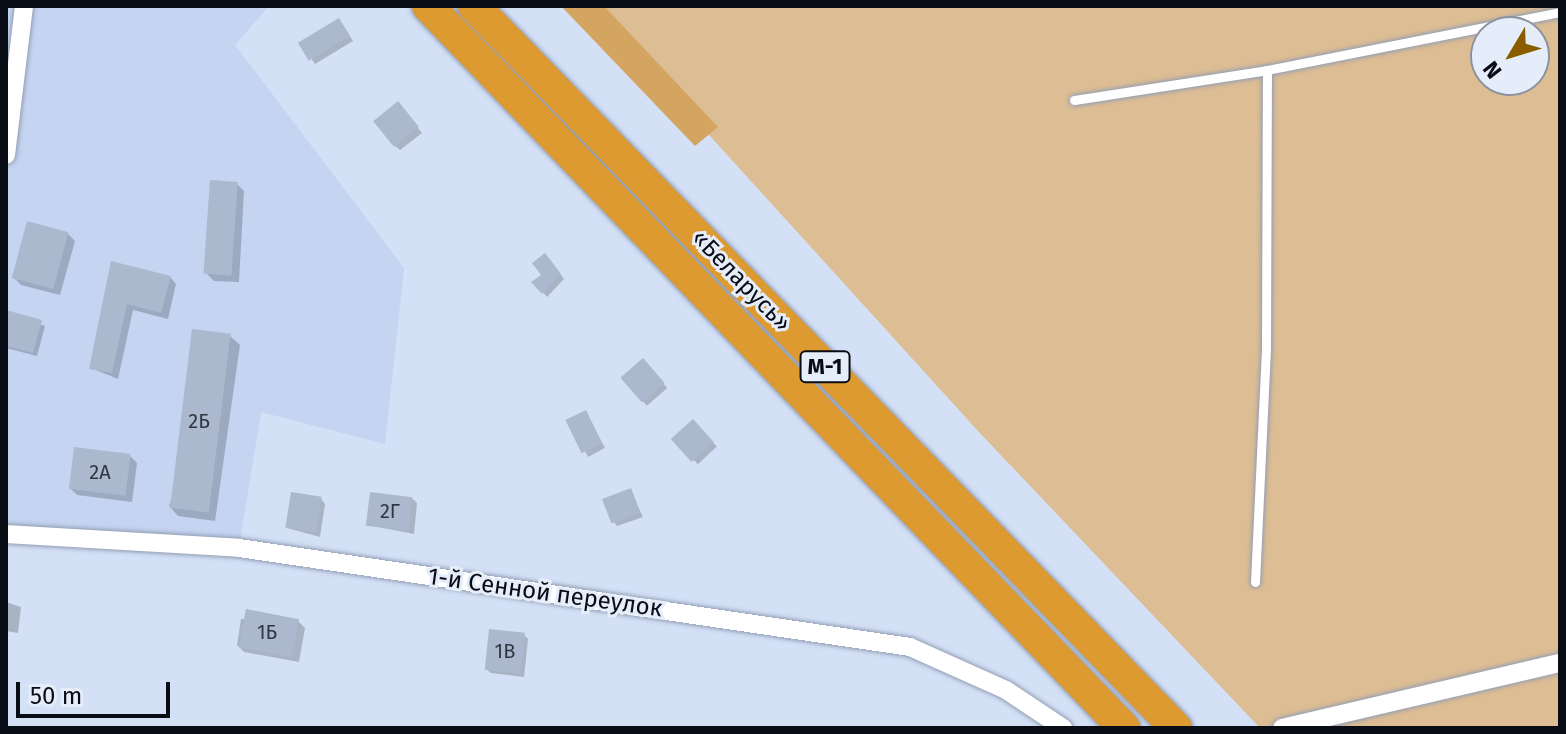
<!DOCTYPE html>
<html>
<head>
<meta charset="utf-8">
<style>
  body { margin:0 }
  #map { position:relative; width:1566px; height:734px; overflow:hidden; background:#d3e0f6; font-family:"Fira Sans",sans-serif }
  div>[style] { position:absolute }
  .built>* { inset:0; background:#c4d4f1 }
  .green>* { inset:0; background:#ddbd93 }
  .forest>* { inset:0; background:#d4a461 }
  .shadow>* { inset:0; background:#0003; transform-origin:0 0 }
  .building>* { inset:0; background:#acb8ce; transform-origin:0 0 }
  .roads { filter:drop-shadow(0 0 2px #939eb4) drop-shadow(0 0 2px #939eb4) }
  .lane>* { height:9px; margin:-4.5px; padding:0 4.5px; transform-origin:4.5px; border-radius:4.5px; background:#fff }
  .street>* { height:18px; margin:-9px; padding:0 9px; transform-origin:9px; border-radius:9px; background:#fff }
  .highway>* { height:32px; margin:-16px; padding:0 16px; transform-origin:16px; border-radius:16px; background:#dc9a30 }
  span { translate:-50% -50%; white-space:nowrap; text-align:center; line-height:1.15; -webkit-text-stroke:6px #e5edfa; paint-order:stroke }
  .number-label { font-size:20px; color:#313742 }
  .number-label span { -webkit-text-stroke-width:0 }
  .shield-label span { padding:2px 6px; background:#e5edfa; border:2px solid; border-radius:6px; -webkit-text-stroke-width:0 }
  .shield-label { font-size:22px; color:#080c14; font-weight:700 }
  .street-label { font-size:24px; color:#080c14 }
  .frame { position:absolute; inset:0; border:8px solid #080c14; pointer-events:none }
  .north { position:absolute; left:1470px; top:16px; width:80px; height:80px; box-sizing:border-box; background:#e5edfa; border:2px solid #8d939e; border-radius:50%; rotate:232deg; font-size:22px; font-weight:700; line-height:32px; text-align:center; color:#080c14 }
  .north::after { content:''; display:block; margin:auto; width:28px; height:36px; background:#8a5c00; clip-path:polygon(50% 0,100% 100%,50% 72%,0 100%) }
  .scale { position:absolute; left:16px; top:682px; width:154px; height:36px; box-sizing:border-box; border:4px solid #080c14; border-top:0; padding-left:10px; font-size:24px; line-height:28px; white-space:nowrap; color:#080c14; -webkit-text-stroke:6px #e5edfa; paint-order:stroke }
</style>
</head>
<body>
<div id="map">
  <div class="built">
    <i style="clip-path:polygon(6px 6px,269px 6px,235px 45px,404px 268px,385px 444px,261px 412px,239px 548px,6px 534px)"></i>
  </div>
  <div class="green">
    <i style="clip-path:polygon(evenodd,592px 6px,1560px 6px,1560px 728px,1260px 728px,978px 431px,592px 6px,1486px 32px,1534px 32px,1534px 80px,1486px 80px,1486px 32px)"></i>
  </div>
  <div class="forest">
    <i style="clip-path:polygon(561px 6px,604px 6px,718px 127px,695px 146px)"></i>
  </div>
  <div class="shadow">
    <i style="clip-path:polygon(343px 25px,353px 41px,315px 64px,301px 44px)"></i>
    <i style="clip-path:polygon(402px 108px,422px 133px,400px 150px,395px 146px)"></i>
    <i style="clip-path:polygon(237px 184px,244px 191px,239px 282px,214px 281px,207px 274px)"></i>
    <i style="clip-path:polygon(68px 234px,75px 241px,60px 295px,21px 285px,14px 278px)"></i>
    <i style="clip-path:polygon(549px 259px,564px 279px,547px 297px,534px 282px,544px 275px)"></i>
    <i style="clip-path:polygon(113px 263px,170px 277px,176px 284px,168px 319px,133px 310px,118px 379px,91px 368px)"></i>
    <i style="clip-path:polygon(6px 312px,45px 326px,37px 356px,6px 348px)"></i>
    <i style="clip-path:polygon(230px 336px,240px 345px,215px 521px,178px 516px,169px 506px)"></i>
    <i style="left:643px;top:360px;width:37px;height:27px;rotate:49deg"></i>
    <i style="left:585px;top:412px;width:41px;height:19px;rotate:61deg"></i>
    <i style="left:693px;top:421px;width:35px;height:26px;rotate:47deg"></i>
    <i style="clip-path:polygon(130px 456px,137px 463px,132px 502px,77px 495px,70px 488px)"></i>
    <i style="clip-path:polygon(630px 490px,643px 517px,617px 526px,613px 521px)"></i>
    <i style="clip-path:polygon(321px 499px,325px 504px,320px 537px,287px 528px)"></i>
    <i style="clip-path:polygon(413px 499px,417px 503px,414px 534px,368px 525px)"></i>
    <i style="clip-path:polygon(6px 602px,21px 607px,18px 633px,6px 631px)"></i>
    <i style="clip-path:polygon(241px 619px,298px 621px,305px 628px,299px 662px,244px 652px,237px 645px)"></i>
    <i style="clip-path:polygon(524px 635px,528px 639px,524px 677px,491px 673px,486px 669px)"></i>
  </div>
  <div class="building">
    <i style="left:339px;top:18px;width:21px;height:48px;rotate:59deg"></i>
    <i style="left:398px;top:101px;width:33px;height:32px;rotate:51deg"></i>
    <i style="left:210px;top:180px;width:28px;height:94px;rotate:4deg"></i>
    <i style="left:27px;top:221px;width:43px;height:59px;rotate:15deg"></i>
    <i style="clip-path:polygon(545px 253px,561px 274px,542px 294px,531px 282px,541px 275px,532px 263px)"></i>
    <i style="clip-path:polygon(111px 261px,171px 276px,161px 313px,127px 304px,112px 373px,89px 369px)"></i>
    <i style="clip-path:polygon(6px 310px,42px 320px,33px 353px,6px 346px)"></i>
    <i style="left:192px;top:329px;width:39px;height:180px;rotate:7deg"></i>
    <i style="left:643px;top:358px;width:33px;height:30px;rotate:49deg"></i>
    <i style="left:586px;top:410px;width:37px;height:23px;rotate:64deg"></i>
    <i style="left:693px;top:419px;width:31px;height:30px;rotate:48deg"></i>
    <i style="left:74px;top:447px;width:57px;height:42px;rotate:7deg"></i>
    <i style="left:631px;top:488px;width:26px;height:31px;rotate:69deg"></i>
    <i style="left:291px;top:492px;width:31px;height:36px;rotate:9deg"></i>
    <i style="left:370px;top:492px;width:43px;height:34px;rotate:7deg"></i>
    <i style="left:246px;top:609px;width:54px;height:39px;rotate:11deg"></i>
    <i style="left:489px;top:629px;width:36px;height:41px;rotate:6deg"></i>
  </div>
  <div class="roads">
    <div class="lane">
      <i style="left:1074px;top:100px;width:195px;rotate:-8.8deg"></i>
      <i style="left:1267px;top:70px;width:299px;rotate:-11.2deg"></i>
      <i style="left:1255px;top:582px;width:236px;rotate:-87.3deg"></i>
      <i style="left:1266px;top:346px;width:276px;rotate:-89.8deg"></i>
    </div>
    <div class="street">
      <i style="left:6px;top:155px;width:150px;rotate:-83.1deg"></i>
      <i style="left:6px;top:534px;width:233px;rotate:3.4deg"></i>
      <i style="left:239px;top:548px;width:678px;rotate:8.39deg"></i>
      <i style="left:910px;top:647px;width:105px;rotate:24.1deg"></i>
      <i style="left:1006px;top:690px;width:69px;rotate:33.7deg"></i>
      <i style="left:1282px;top:728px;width:285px;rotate:-13.2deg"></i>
    </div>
    <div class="highway">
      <i style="left:428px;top:6px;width:1003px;rotate:46.05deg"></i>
      <i style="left:474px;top:6px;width:1007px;rotate:45.8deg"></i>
    </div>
  </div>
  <div class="number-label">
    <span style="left:199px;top:421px">2Б</span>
    <span style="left:100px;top:472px">2А</span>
    <span style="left:390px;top:511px">2Г</span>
    <span style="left:267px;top:632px">1Б</span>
    <span style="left:505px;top:651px">1В</span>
  </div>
  <div class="shield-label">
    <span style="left:825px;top:367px">М-1</span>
  </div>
  <div class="street-label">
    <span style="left:741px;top:281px;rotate:46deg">«Беларусь»</span>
    <span style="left:545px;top:593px;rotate:8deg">1-й Сенной переулок</span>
  </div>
  <div class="frame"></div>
  <div class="north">N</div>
  <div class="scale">50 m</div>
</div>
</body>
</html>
